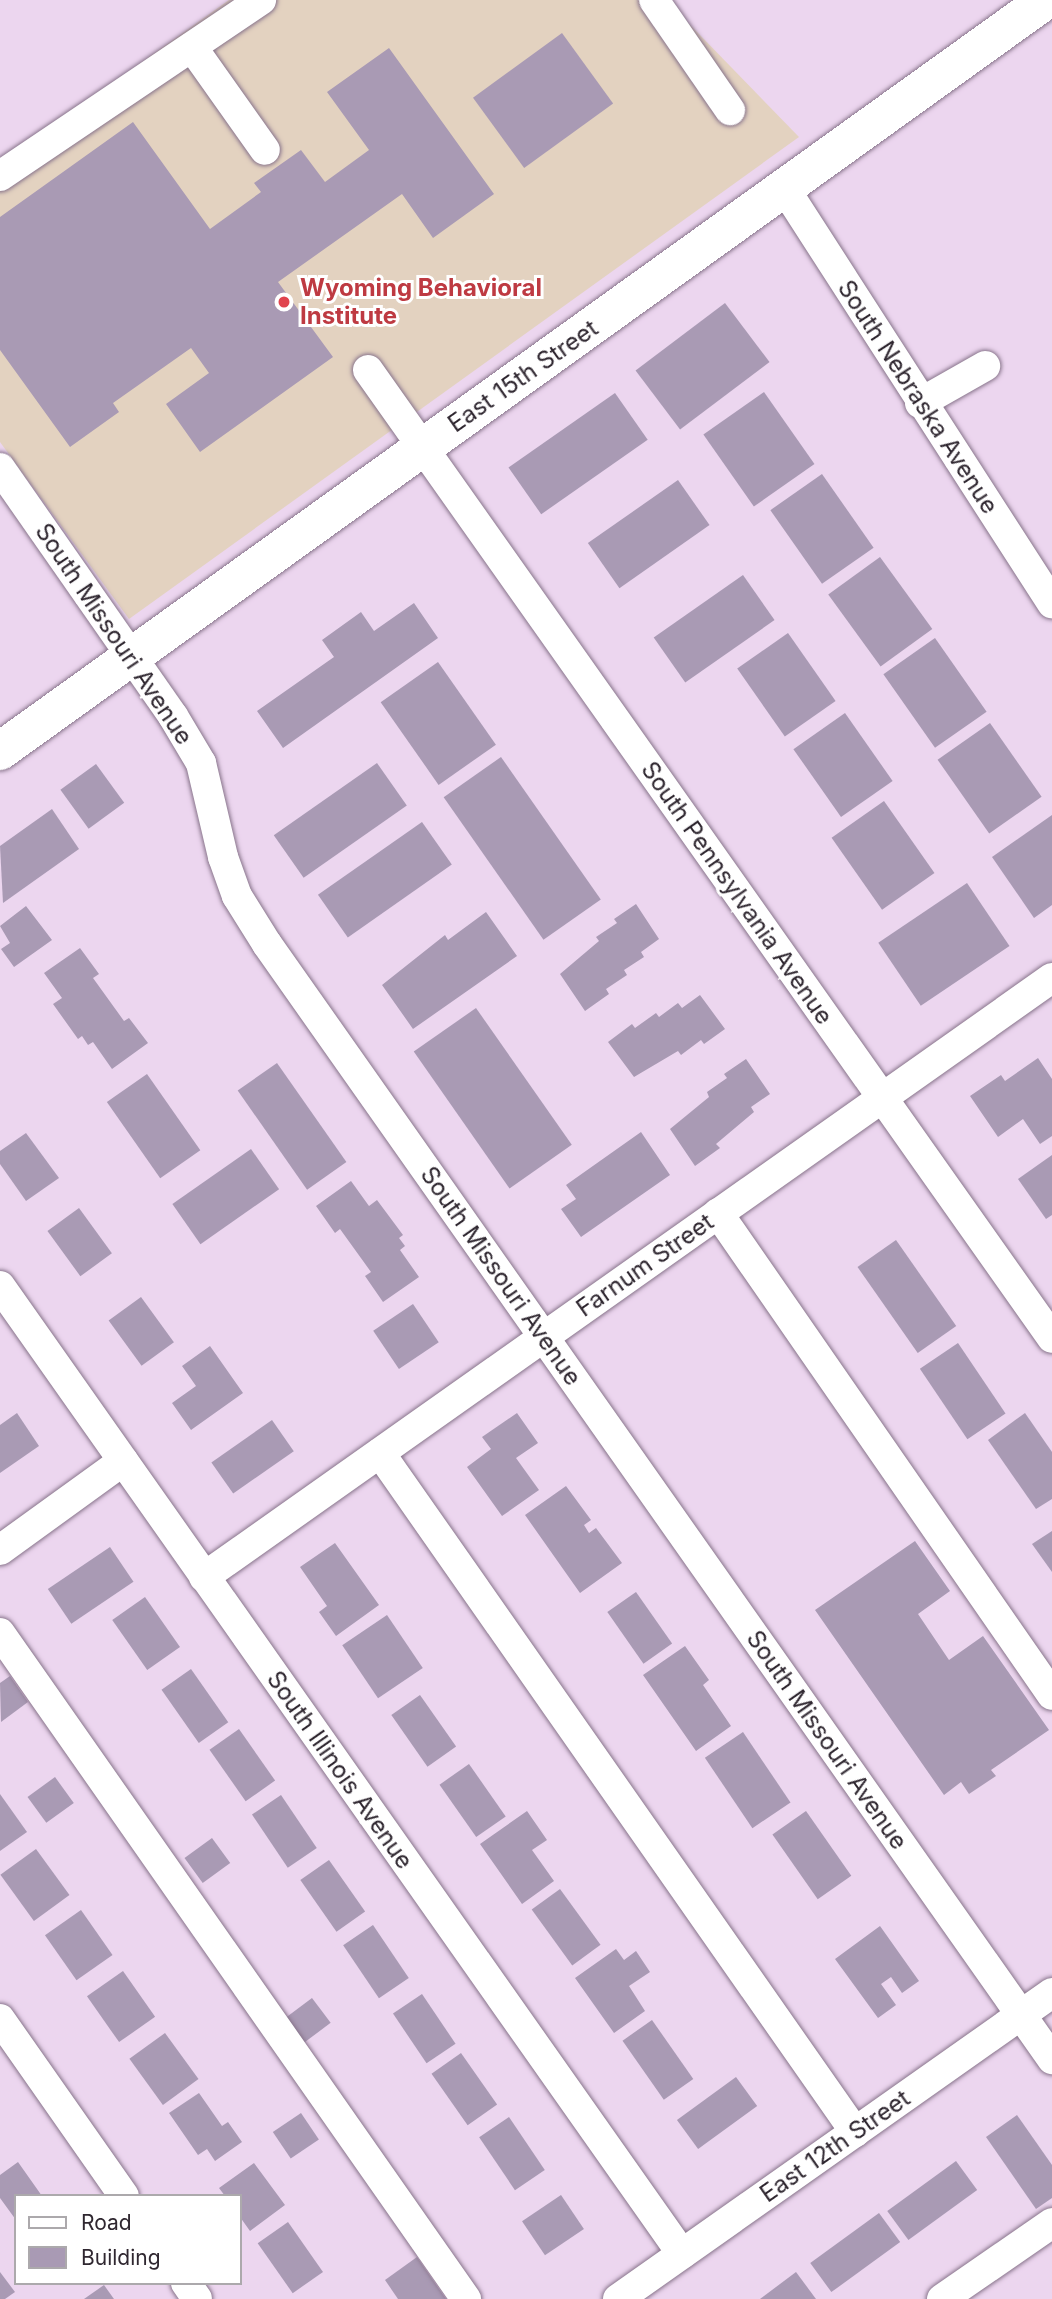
<!DOCTYPE html>
<html>
<head>
<meta charset="utf-8">
<style>
  body { margin:0 }
  #map { position:relative; width:1052px; height:2299px; overflow:hidden; background:#ecd6ef; font-family:Inter,sans-serif }
  div>[style] { position:absolute }
  .medical>* { inset:0; background:#e3d2c0 }
  .building>* { inset:0; background:#a99ab4; transform-origin:0 0 }
  .roads { filter:drop-shadow(0 0 2px #88748b) drop-shadow(0 0 2px #88748b) }
  .minor>* { height:30px; margin:-15px; padding:0 15px; transform-origin:15px; border-radius:15px; background:#fff }
  .major>* { height:38px; margin:-19px; padding:0 19px; transform-origin:19px; border-radius:19px; background:#fff }
  .dots>* { width:19px; height:19px; translate:-50% -50%; box-sizing:border-box; border:4px solid #fff; border-radius:50% }
  span { translate:-50% -50%; white-space:nowrap; text-align:center; line-height:1.15; -webkit-text-stroke:6px #fff; paint-order:stroke }
  .health-label { font-size:24px; color:#be3a42; font-weight:700 }
  .left { translate:0 -50%; text-align:left }
  .street-label { font-size:24px; color:#2f2730 }
  .legend { position:absolute; left:14px; top:2194px; width:228px; height:91px; box-sizing:border-box; background:#fff; border:2px solid #aca9ac; margin:0; padding:9px 12px; list-style:none; font-size:21px; color:#2f2730 }
  .legend li { display:flex; align-items:center; gap:14px; height:35px }
  .legend b { width:35px; border:2px solid #aca9ac }
</style>
</head>
<body>
<div id="map">
  <div class="medical">
    <i style="clip-path:polygon(229px 0,666px 0,799px 137px,129px 619px,0 442px,0 163px)"></i>
  </div>
  <div class="building">
    <i style="left:562px;top:33px;width:87px;height:110px;rotate:54deg"></i>
    <i style="clip-path:polygon(389px 48px,494px 194px,433px 238px,402px 194px,278px 282px,333px 357px,200px 452px,166px 404px,209px 373px,191px 348px,113px 403px,119px 412px,70px 447px,0 350px,0 217px,133px 122px,210px 229px,261px 192px,254px 183px,301px 150px,325px 182px,369px 150px,327px 92px)"></i>
    <i style="left:725px;top:303px;width:74px;height:112px;rotate:53deg"></i>
    <i style="left:764px;top:392px;width:88px;height:74px;rotate:55deg"></i>
    <i style="left:615px;top:393px;width:57px;height:130px;rotate:55deg"></i>
    <i style="left:822px;top:474px;width:90px;height:63px;rotate:55deg"></i>
    <i style="left:678px;top:480px;width:55px;height:110px;rotate:55deg"></i>
    <i style="left:880px;top:557px;width:89px;height:64px;rotate:54deg"></i>
    <i style="left:743px;top:575px;width:55px;height:109px;rotate:55deg"></i>
    <i style="clip-path:polygon(414px 603px,438px 638px,283px 748px,257px 711px,334px 657px,322px 640px,361px 612px,374px 631px)"></i>
    <i style="left:788px;top:633px;width:83px;height:62px;rotate:55deg"></i>
    <i style="left:935px;top:638px;width:90px;height:63px;rotate:55deg"></i>
    <i style="left:438px;top:662px;width:101px;height:70px;rotate:55deg"></i>
    <i style="left:845px;top:713px;width:83px;height:63px;rotate:55deg"></i>
    <i style="left:990px;top:723px;width:90px;height:64px;rotate:55deg"></i>
    <i style="left:501px;top:757px;width:174px;height:70px;rotate:55deg"></i>
    <i style="left:377px;top:763px;width:52px;height:126px;rotate:55deg"></i>
    <i style="left:96px;top:764px;width:48px;height:44px;rotate:54deg"></i>
    <i style="left:884px;top:801px;width:88px;height:64px;rotate:55deg"></i>
    <i style="clip-path:polygon(52px 809px,79px 849px,3px 903px,0 846px)"></i>
    <i style="clip-path:polygon(1052px 815px,1052px 905px,1034px 918px,992px 857px)"></i>
    <i style="left:422px;top:822px;width:52px;height:127px;rotate:55deg"></i>
    <i style="left:967px;top:883px;width:76px;height:107px;rotate:56deg"></i>
    <i style="clip-path:polygon(636px 904px,659px 939px,641px 952px,644px 957px,624px 970px,627px 975px,606px 989px,609px 994px,585px 1011px,560px 974px,599px 941px,596px 937px,617px 923px,614px 919px)"></i>
    <i style="clip-path:polygon(26px 906px,52px 940px,14px 967px,1px 949px,10px 943px,0 926px)"></i>
    <i style="clip-path:polygon(486px 912px,517px 956px,413px 1029px,382px 985px,445px 935px,448px 940px)"></i>
    <i style="clip-path:polygon(80px 948px,99px 974px,93px 978px,124px 1021px,129px 1018px,148px 1043px,112px 1069px,93px 1042px,88px 1045px,82px 1036px,78px 1039px,53px 1004px,62px 998px,44px 973px)"></i>
    <i style="clip-path:polygon(700px 995px,725px 1029px,704px 1044px,701px 1040px,681px 1055px,678px 1051px,634px 1077px,608px 1042px,632px 1024px,635px 1028px,656px 1013px,659px 1017px,678px 1003px,682px 1008px)"></i>
    <i style="left:476px;top:1008px;width:167px;height:76px;rotate:55deg"></i>
    <i style="clip-path:polygon(1038px 1058px,1052px 1079px,1052px 1136px,1040px 1144px,1023px 1119px,998px 1137px,970px 1096px,1001px 1075px,1005px 1081px)"></i>
    <i style="clip-path:polygon(746px 1059px,770px 1094px,751px 1107px,754px 1112px,716px 1144px,720px 1148px,695px 1166px,670px 1129px,709px 1097px,707px 1092px,727px 1078px,724px 1074px)"></i>
    <i style="left:277px;top:1063px;width:121px;height:48px;rotate:55deg"></i>
    <i style="left:147px;top:1074px;width:93px;height:49px;rotate:55deg"></i>
    <i style="clip-path:polygon(641px 1132px,670px 1175px,581px 1237px,561px 1209px,576px 1199px,566px 1185px)"></i>
    <i style="clip-path:polygon(26px 1133px,59px 1178px,26px 1201px,0 1164px,0 1151px)"></i>
    <i style="left:251px;top:1149px;width:49px;height:96px;rotate:55deg"></i>
    <i style="clip-path:polygon(1052px 1155px,1052px 1215px,1046px 1219px,1018px 1179px)"></i>
    <i style="clip-path:polygon(351px 1181px,369px 1206px,377px 1200px,403px 1235px,399px 1238px,405px 1246px,400px 1250px,419px 1277px,383px 1302px,365px 1276px,371px 1272px,340px 1229px,335px 1233px,316px 1206px)"></i>
    <i style="left:79px;top:1208px;width:56px;height:39px;rotate:54deg"></i>
    <i style="left:896px;top:1240px;width:105px;height:47px;rotate:55deg"></i>
    <i style="left:141px;top:1297px;width:56px;height:40px;rotate:54deg"></i>
    <i style="left:413px;top:1304px;width:46px;height:48px;rotate:56deg"></i>
    <i style="left:958px;top:1343px;width:85px;height:46px;rotate:56deg"></i>
    <i style="clip-path:polygon(210px 1346px,243px 1393px,191px 1430px,172px 1403px,196px 1386px,182px 1366px)"></i>
    <i style="clip-path:polygon(17px 1413px,39px 1446px,0 1473px,0 1425px)"></i>
    <i style="clip-path:polygon(517px 1413px,538px 1443px,516px 1458px,539px 1490px,502px 1516px,467px 1467px,491px 1449px,482px 1437px)"></i>
    <i style="clip-path:polygon(1025px 1413px,1052px 1452px,1052px 1499px,1036px 1509px,988px 1440px)"></i>
    <i style="left:272px;top:1420px;width:38px;height:74px;rotate:55deg"></i>
    <i style="clip-path:polygon(566px 1486px,591px 1520px,584px 1525px,589px 1533px,596px 1528px,622px 1563px,580px 1593px,525px 1515px)"></i>
    <i style="clip-path:polygon(1052px 1531px,1052px 1572px,1032px 1544px)"></i>
    <i style="clip-path:polygon(915px 1541px,950px 1591px,918px 1614px,949px 1660px,983px 1636px,1049px 1730px,991px 1770px,996px 1776px,969px 1794px,961px 1782px,944px 1795px,815px 1610px)"></i>
    <i style="clip-path:polygon(335px 1543px,379px 1605px,336px 1636px,319px 1612px,327px 1606px,300px 1567px)"></i>
    <i style="left:110px;top:1547px;width:42px;height:75px;rotate:56deg"></i>
    <i style="left:636px;top:1592px;width:63px;height:35px;rotate:55deg"></i>
    <i style="left:145px;top:1597px;width:61px;height:40px;rotate:55deg"></i>
    <i style="left:387px;top:1615px;width:64px;height:54px;rotate:56deg"></i>
    <i style="clip-path:polygon(685px 1646px,709px 1680px,703px 1685px,731px 1726px,696px 1751px,643px 1675px)"></i>
    <i style="left:191px;top:1669px;width:65px;height:36px;rotate:55deg"></i>
    <i style="clip-path:polygon(10px 1676px,28px 1702px,1px 1722px,0 1683px)"></i>
    <i style="left:420px;top:1695px;width:63px;height:35px;rotate:55deg"></i>
    <i style="left:239px;top:1729px;width:63px;height:36px;rotate:55deg"></i>
    <i style="left:743px;top:1732px;width:85px;height:46px;rotate:56deg"></i>
    <i style="left:469px;top:1764px;width:64px;height:36px;rotate:55deg"></i>
    <i style="left:55px;top:1777px;width:32px;height:34px;rotate:54deg"></i>
    <i style="clip-path:polygon(0 1794px,27px 1832px,0 1851px)"></i>
    <i style="left:281px;top:1795px;width:64px;height:35px;rotate:56deg"></i>
    <i style="clip-path:polygon(527px 1811px,547px 1840px,532px 1850px,554px 1881px,522px 1904px,480px 1844px)"></i>
    <i style="left:806px;top:1811px;width:79px;height:41px;rotate:55deg"></i>
    <i style="left:212px;top:1838px;width:31px;height:34px;rotate:54deg"></i>
    <i style="left:36px;top:1849px;width:57px;height:44px;rotate:54deg"></i>
    <i style="left:329px;top:1860px;width:63px;height:35px;rotate:55deg"></i>
    <i style="left:560px;top:1889px;width:69px;height:35px;rotate:54deg"></i>
    <i style="left:81px;top:1910px;width:55px;height:44px;rotate:55deg"></i>
    <i style="left:373px;top:1925px;width:64px;height:36px;rotate:56deg"></i>
    <i style="clip-path:polygon(880px 1926px,919px 1981px,902px 1993px,891px 1977px,881px 1984px,896px 2005px,878px 2018px,835px 1959px)"></i>
    <i style="clip-path:polygon(616px 1949px,624px 1960px,636px 1951px,650px 1972px,629px 1986px,645px 2011px,614px 2033px,575px 1978px)"></i>
    <i style="left:123px;top:1971px;width:56px;height:44px;rotate:55deg"></i>
    <i style="left:422px;top:1994px;width:60px;height:35px;rotate:56deg"></i>
    <i style="left:312px;top:1998px;width:31px;height:33px;rotate:53deg"></i>
    <i style="left:652px;top:2020px;width:72px;height:36px;rotate:55deg"></i>
    <i style="left:165px;top:2033px;width:57px;height:44px;rotate:54deg"></i>
    <i style="left:461px;top:2053px;width:63px;height:36px;rotate:55deg"></i>
    <i style="left:736px;top:2077px;width:36px;height:73px;rotate:54deg"></i>
    <i style="clip-path:polygon(199px 2093px,222px 2126px,228px 2122px,242px 2142px,215px 2161px,207px 2149px,198px 2155px,169px 2113px)"></i>
    <i style="left:301px;top:2113px;width:32px;height:34px;rotate:56deg"></i>
    <i style="clip-path:polygon(1017px 2115px,1052px 2165px,1052px 2198px,1036px 2209px,986px 2137px)"></i>
    <i style="left:509px;top:2117px;width:64px;height:36px;rotate:56deg"></i>
    <i style="left:956px;top:2161px;width:36px;height:85px;rotate:54deg"></i>
    <i style="clip-path:polygon(18px 2162px,42px 2196px,16px 2196px,16px 2220px,0 2198px,0 2175px)"></i>
    <i style="clip-path:polygon(254px 2163px,285px 2205px,250px 2231px,240px 2217px,240px 2196px,225px 2196px,219px 2188px)"></i>
    <i style="left:561px;top:2195px;width:41px;height:47px;rotate:56deg"></i>
    <i style="left:879px;top:2213px;width:36px;height:85px;rotate:54deg"></i>
    <i style="left:288px;top:2222px;width:61px;height:37px;rotate:55deg"></i>
    <i style="clip-path:polygon(417px 2257px,446px 2299px,398px 2299px,385px 2280px)"></i>
    <i style="clip-path:polygon(0 2272px,15px 2292px,5px 2299px,0 2299px)"></i>
    <i style="clip-path:polygon(796px 2272px,816px 2299px,760px 2299px)"></i>
    <i style="clip-path:polygon(104px 2285px,114px 2299px,84px 2299px)"></i>
  </div>
  <div class="roads">
    <div class="minor">
      <i style="left:654px;top:0;width:134px;rotate:55.4deg"></i>
      <i style="left:192px;top:47px;width:126px;rotate:54.7deg"></i>
      <i style="left:0;top:176px;width:315px;rotate:-34deg"></i>
      <i style="left:785px;top:189px;width:493px;rotate:57.2deg"></i>
      <i style="left:368px;top:370px;width:1185px;rotate:54.75deg"></i>
      <i style="left:920px;top:403px;width:75px;rotate:-29.6deg"></i>
      <i style="left:0;top:468px;width:302px;rotate:55.1deg"></i>
      <i style="left:173px;top:716px;width:55px;rotate:59.2deg"></i>
      <i style="left:201px;top:763px;width:97px;rotate:76.8deg"></i>
      <i style="left:223px;top:857px;width:41px;rotate:70.3deg"></i>
      <i style="left:237px;top:896px;width:57px;rotate:58deg"></i>
      <i style="left:267px;top:944px;width:1364px;rotate:54.85deg"></i>
      <i style="left:718px;top:1213px;width:586px;rotate:55.28deg"></i>
      <i style="left:0;top:1286px;width:1184px;rotate:54.83deg"></i>
      <i style="left:380px;top:1453px;width:829px;rotate:55.02deg"></i>
      <i style="left:0;top:1550px;width:152px;rotate:-35.9deg"></i>
      <i style="left:204px;top:1577px;width:1038px;rotate:-35.24deg"></i>
      <i style="left:0;top:1633px;width:813px;rotate:55.02deg"></i>
      <i style="left:0;top:2019px;width:216px;rotate:55deg"></i>
      <i style="left:186px;top:2283px;width:19px;rotate:55deg"></i>
      <i style="left:618px;top:2299px;width:531px;rotate:-35.19deg"></i>
      <i style="left:942px;top:2299px;width:134px;rotate:-34.6deg"></i>
    </div>
    <div class="major">
      <i style="left:0;top:751px;width:1288px;rotate:-35.68deg"></i>
    </div>
  </div>
  <div class="dots">
    <i style="left:284px;top:302px;background:#e0444e"></i>
  </div>
  <div class="health-label">
    <span class="left" style="left:300px;top:302px">Wyoming Behavioral<br>Institute</span>
  </div>
  <div class="street-label">
    <span style="left:523px;top:376px;rotate:-35deg">East 15th Street</span>
    <span style="left:918px;top:397px;rotate:57deg">South Nebraska Avenue</span>
    <span style="left:114px;top:634px;rotate:56deg">South Missouri Avenue</span>
    <span style="left:737px;top:893px;rotate:55deg">South Pennsylvania Avenue</span>
    <span style="left:645px;top:1265px;rotate:-35deg">Farnum Street</span>
    <span style="left:501px;top:1276px;rotate:55deg">South Missouri Avenue</span>
    <span style="left:827px;top:1740px;rotate:55deg">South Missouri Avenue</span>
    <span style="left:340px;top:1770px;rotate:55deg">South Illinois Avenue</span>
    <span style="left:835px;top:2146px;rotate:-35deg">East 12th Street</span>
  </div>
  <ul class="legend">
  <li><b style="height:9px;background:#fff"></b>Road</li>
  <li><b style="height:19px;background:#a99ab4"></b>Building</li>
  </ul>
</div>
</body>
</html>
